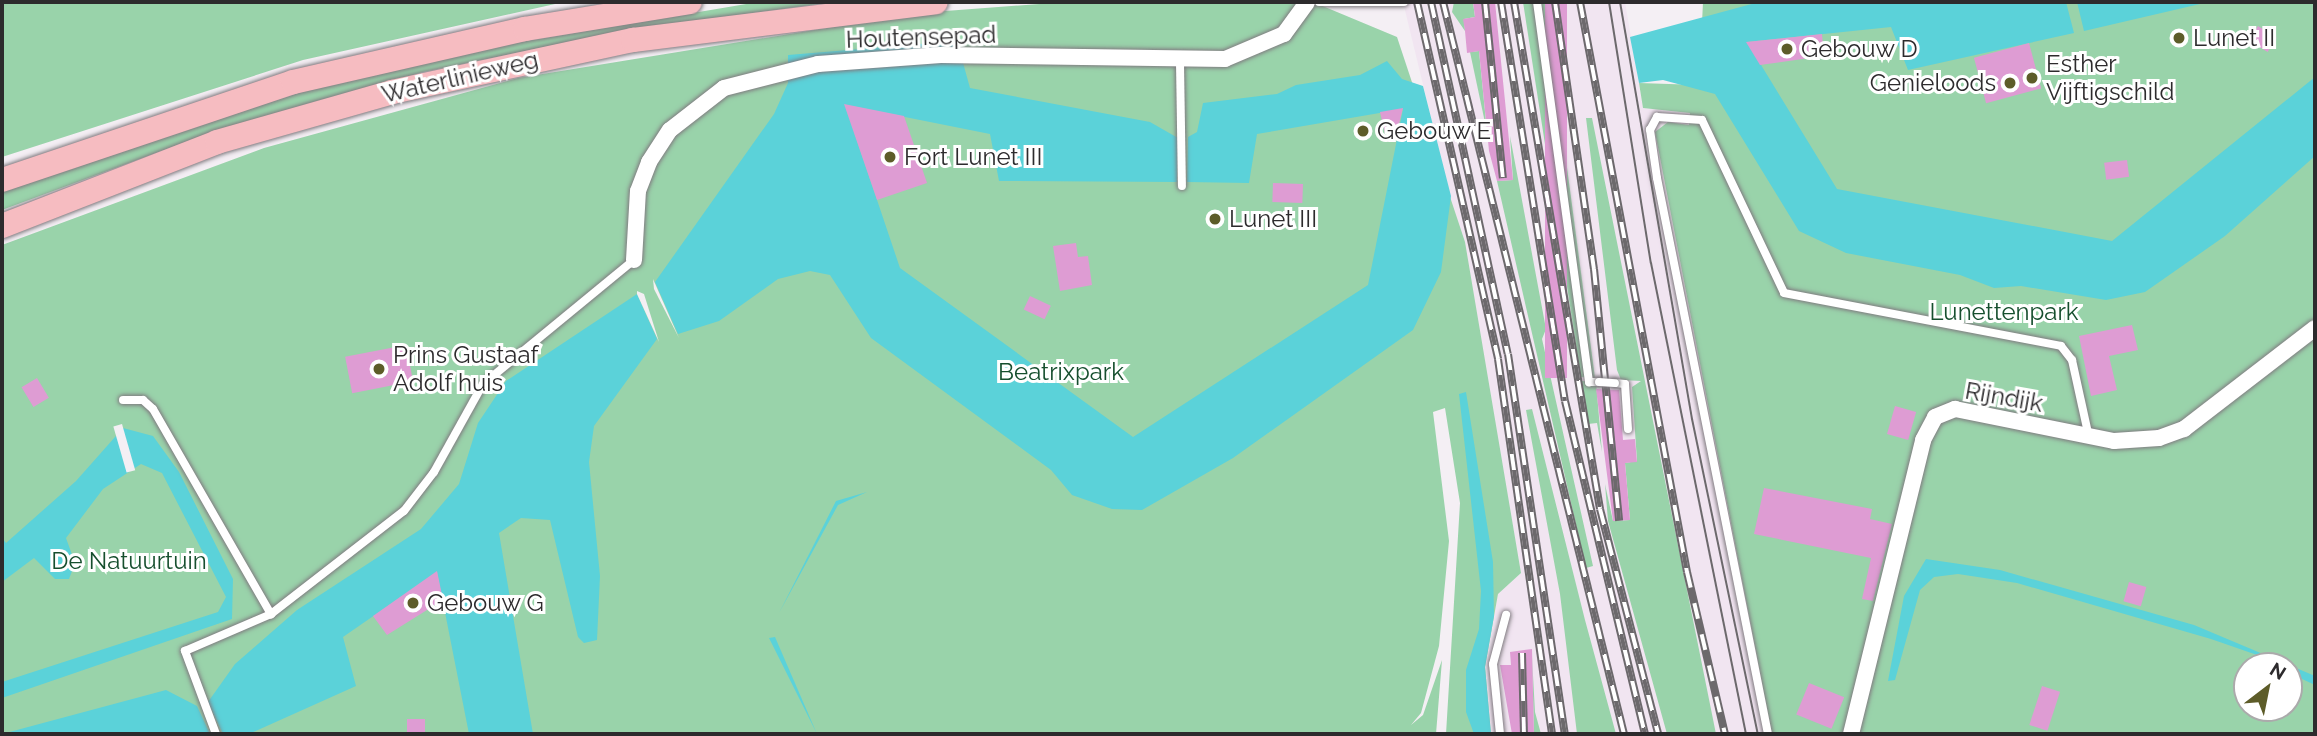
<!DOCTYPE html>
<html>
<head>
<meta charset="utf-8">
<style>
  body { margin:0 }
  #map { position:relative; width:2317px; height:736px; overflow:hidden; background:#f4eff4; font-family:Raleway,sans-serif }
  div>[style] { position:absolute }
  .built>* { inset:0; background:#f1e5f1 }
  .green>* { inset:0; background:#99d3aa }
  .water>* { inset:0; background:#5bd2d9 }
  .pier>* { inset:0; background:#f4eff4; transform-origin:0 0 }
  .building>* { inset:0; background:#de9cd3; transform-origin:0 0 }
  .roads { filter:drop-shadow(0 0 2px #807b80) drop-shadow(0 0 2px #807b80) }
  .service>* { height:8px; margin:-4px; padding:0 4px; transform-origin:4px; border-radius:4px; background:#fff }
  .minor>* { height:16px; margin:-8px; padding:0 8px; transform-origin:8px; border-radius:8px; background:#fff }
  .primary>* { height:24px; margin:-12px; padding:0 12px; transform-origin:12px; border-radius:12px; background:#f6bcc1 }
  .tram>* { height:2px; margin:-1px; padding:0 1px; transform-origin:1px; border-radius:1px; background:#6c696c }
  .rail>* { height:8px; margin-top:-4px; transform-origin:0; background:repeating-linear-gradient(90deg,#fff 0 16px,#6c696c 0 32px); box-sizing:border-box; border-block:2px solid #6c696c }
  .bridges { filter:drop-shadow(0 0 2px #807b80) drop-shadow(0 0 2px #807b80) }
  .service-bridge>* { height:8px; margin:-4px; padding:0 4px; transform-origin:4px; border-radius:4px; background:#fff }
  .dots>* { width:19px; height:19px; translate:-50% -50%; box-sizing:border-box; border:4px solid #fff; border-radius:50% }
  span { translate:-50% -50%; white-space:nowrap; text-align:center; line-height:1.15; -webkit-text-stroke:6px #fff; paint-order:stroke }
  .street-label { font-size:24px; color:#2d2b2d }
  .poi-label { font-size:24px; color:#2d2b2d }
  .left { translate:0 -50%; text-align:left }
  .right { translate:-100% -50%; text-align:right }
  .park-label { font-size:24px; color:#164f2e }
  .frame { position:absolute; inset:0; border:4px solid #2d2b2d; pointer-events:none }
  .north { position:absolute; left:2233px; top:652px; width:70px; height:70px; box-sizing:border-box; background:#fff; border:2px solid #abaaab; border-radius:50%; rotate:32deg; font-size:19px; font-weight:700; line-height:28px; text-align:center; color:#2d2b2d }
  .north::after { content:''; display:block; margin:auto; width:24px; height:32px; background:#5d5c29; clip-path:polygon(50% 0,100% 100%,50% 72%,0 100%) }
</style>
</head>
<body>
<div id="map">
  <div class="built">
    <i style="clip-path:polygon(1403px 2px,1625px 2px,1643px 108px,1690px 113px,1689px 125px,1660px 124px,1772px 734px,1491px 734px,1485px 667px,1498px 594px,1521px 573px,1464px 254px)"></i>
  </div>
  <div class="green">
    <i style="clip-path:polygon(2px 2px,564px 2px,303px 60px,2px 157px)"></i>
    <i style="clip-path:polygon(758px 2px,833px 2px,623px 31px,423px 72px,180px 144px,2px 210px,2px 188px,330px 83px,445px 55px)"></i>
    <i style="clip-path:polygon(1066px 2px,1313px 2px,1397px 37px,1465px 242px,1521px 573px,1498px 594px,1485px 667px,1491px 734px,1446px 734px,1460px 503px,1445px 408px,1433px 412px,1449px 541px,1439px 646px,1421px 713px,1411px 725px,1423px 715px,1442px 660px,1436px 734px,2px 734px,2px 245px,264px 148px,518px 78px,919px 13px)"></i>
    <i style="clip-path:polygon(1454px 2px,1473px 2px,1475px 17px,1464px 19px,1465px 31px,1452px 12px)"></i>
    <i style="clip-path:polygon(1523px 2px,1545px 2px,1595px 378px,1581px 377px)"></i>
    <i style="clip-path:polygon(evenodd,1703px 2px,2315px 2px,2315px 734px,1772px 734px,1655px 132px,1668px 122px,1689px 125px,1690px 113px,1643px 108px,1639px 83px,1699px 85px,1703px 2px,2247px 666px,2289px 666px,2289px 708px,2247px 708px,2247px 666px)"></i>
    <i style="clip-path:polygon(1479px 51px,1487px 132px,1470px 52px)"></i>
    <i style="clip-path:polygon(1586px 118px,1592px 118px,1716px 734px,1667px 734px,1608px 521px,1605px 484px,1613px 521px,1630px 520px,1625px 463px,1637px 461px,1632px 387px,1641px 381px,1621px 380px,1617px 370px)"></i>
    <i style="clip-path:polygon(1510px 136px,1546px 329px,1542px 339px,1593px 566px,1586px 568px,1497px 181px,1513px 180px)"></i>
    <i style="clip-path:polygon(1582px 381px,1596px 382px,1602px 452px,1597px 423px,1588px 424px)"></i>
    <i style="clip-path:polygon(1532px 409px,1585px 620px,1616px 734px,1577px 734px,1560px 594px,1526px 410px)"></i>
    <i style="clip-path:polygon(1532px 657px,1535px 712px,1541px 734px,1534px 734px)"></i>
  </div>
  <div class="water">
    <i style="clip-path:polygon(1759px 2px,2066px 2px,2074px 33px,1908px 70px,1891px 27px,1747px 42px,1837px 189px,2112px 241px,2315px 77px,2315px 156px,2225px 236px,2145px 292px,2106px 300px,2021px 286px,1994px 288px,1960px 275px,1846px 253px,1799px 231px,1715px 94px,1663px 80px,1639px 83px,1630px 37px)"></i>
    <i style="clip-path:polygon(2077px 2px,2200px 2px,2200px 4px,2084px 31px)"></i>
    <i style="clip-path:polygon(957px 41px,970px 88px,1150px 122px,1178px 138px,1177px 182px,999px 181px,990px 134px,845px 105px,900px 268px,1133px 437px,1368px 285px,1403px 109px,1257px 134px,1249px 183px,1187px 182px,1188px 137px,1197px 132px,1203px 103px,1277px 94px,1296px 85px,1360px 75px,1387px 61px,1402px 79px,1423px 86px,1451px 196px,1441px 272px,1413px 330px,1233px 458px,1142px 510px,1112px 509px,1072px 495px,1051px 470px,871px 338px,830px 275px,810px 271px,778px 279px,719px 321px,678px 334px,655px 282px,774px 114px,788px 83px,788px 55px)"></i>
    <i style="clip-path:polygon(637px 294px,657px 339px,594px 426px,589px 462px,600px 576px,597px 640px,584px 643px,578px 637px,550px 520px,521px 518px,499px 533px,533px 734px,469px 734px,437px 572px,343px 637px,356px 686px,249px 734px,223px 734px,208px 702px,235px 664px,297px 610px,421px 529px,459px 484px,478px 423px,506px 381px)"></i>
    <i style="clip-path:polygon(1466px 392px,1493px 562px,1494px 616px,1485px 667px,1491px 734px,1474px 734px,1466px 712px,1466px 670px,1479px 629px,1481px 591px,1459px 394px)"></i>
    <i style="clip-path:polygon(123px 428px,153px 436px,179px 472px,233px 579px,232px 619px,2px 698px,2px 682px,218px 612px,226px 597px,162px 473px,141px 464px,103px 489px,66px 538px,75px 563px,69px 579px,55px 579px,34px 558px,2px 582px,2px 538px,6px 543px,76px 481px)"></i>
    <i style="clip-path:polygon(867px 492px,838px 505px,779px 613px,836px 501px)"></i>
    <i style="clip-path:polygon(1926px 559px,2000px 570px,2194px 625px,2315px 676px,2315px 685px,2289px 673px,2289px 666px,2211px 639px,2017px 583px,1958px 574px,1934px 577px,1920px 590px,1895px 680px,1888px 681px,1904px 596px)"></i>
    <i style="clip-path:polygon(775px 637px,817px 734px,769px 638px)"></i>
    <i style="clip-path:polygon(166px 690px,197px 706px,210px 734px,2px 734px)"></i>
  </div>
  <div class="pier">
    <i style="clip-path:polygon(653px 279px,657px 288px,679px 338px,654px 289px)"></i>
    <i style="clip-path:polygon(637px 291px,644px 294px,659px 342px,637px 294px)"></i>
    <i style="left:122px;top:424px;width:48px;height:9px;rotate:74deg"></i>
  </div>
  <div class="building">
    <i style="clip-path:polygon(1473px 2px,1495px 2px,1513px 180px,1497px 181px,1489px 151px,1479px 51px,1467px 53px,1465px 31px,1463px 19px,1475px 17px)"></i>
    <i style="left:1545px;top:2px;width:22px;height:376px"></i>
    <i style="left:2258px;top:26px;width:22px;height:17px;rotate:32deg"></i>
    <i style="clip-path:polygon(1822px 34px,1824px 56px,1760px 65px,1746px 42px)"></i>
    <i style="left:2029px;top:43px;width:47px;height:57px;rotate:75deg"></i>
    <i style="clip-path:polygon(844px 104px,904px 116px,927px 183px,877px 200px)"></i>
    <i style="clip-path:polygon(1403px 108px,1397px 132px,1385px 134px,1380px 112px)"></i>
    <i style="left:2127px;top:160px;width:17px;height:23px;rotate:83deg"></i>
    <i style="left:1273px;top:183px;width:30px;height:19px;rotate:2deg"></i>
    <i style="clip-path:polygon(1076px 243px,1078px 257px,1088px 256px,1092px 285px,1060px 291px,1053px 246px)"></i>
    <i style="left:1030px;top:296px;width:23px;height:15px;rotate:25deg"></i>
    <i style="clip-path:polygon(2132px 325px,2138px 350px,2109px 356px,2117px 390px,2091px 396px,2079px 336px)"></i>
    <i style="left:406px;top:345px;width:37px;height:62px;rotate:79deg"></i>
    <i style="left:37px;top:378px;width:23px;height:18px;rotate:59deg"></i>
    <i style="clip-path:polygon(1596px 389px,1619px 390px,1623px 440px,1635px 439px,1637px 462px,1625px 463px,1630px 520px,1613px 521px)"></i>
    <i style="left:1895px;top:406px;width:22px;height:29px;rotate:16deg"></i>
    <i style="clip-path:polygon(1764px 488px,1872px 509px,1870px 519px,1892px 524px,1873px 601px,1862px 599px,1871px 558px,1754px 534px)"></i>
    <i style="clip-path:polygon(437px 571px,443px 600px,387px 635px,373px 616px)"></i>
    <i style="left:2129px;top:582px;width:18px;height:20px;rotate:16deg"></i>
    <i style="clip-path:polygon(1532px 649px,1534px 734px,1512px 734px,1500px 665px,1511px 665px,1510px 652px)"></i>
    <i style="left:1809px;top:683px;width:38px;height:34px;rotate:22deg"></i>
    <i style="left:2042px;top:686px;width:19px;height:41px;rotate:18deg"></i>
    <i style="left:425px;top:719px;width:15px;height:18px;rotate:90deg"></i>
  </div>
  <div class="roads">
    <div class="service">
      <i style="left:1319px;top:2px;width:85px"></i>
      <i style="left:1537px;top:2px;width:384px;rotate:82.2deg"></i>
      <i style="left:1589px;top:382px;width:10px"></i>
      <i style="left:1180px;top:63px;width:123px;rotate:89.1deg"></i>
      <i style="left:1615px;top:383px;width:10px;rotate:6deg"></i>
      <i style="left:1625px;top:384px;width:45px;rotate:86.2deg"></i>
      <i style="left:123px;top:400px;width:20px"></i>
      <i style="left:143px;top:400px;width:13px;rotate:42deg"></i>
      <i style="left:153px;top:409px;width:237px;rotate:60.1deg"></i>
      <i style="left:216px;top:734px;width:89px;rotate:-110.5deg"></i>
      <i style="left:185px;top:651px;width:94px;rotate:-23.3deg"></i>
      <i style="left:271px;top:614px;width:168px;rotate:-37.8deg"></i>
      <i style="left:404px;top:511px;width:49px;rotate:-52.4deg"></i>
      <i style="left:434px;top:472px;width:101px;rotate:-60.9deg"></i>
      <i style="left:483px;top:384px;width:195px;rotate:-39.4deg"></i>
      <i style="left:1500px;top:734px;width:70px;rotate:-95.7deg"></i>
      <i style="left:1493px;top:664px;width:51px;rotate:-75.1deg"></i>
      <i style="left:1768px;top:734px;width:567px;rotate:-101.29deg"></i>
      <i style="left:1657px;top:178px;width:49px;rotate:-98.3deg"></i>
      <i style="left:1650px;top:130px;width:15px;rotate:-62deg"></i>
      <i style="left:1657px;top:117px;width:45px;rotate:3.8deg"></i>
      <i style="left:1702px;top:120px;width:191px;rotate:64.6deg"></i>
      <i style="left:1784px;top:293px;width:282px;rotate:10.8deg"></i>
      <i style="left:2061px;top:346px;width:18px;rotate:52deg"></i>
      <i style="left:2072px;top:360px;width:79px;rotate:77.6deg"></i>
    </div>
    <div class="minor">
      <i style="left:634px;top:260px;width:69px;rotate:-86.7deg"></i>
      <i style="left:638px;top:191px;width:31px;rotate:-69deg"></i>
      <i style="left:649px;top:162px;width:38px;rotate:-57deg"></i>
      <i style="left:670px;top:130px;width:68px;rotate:-37.9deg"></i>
      <i style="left:724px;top:88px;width:97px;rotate:-14.3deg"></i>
      <i style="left:818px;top:64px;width:123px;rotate:-4.2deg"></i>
      <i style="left:941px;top:55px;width:284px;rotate:0.8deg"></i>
      <i style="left:1225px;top:59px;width:64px;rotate:-23deg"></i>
      <i style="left:1284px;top:34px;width:39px;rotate:-54deg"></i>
      <i style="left:1851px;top:734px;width:303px;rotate:-76.2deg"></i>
      <i style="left:1923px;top:440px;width:26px;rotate:-62deg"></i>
      <i style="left:1935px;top:417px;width:22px;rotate:-22deg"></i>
      <i style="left:1955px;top:409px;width:162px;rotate:11.4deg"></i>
      <i style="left:2114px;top:441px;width:45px;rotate:-3.8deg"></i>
      <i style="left:2159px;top:438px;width:27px;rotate:-20deg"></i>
      <i style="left:2184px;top:429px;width:165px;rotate:-37.6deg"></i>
    </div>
    <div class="primary">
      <i style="left:2px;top:180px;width:307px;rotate:-18.6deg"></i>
      <i style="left:293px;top:82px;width:238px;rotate:-12.9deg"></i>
      <i style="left:525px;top:29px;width:167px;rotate:-9.3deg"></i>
      <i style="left:2px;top:226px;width:231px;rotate:-21.3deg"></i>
      <i style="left:217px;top:142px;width:182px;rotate:-15.9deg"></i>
      <i style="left:392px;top:92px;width:247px;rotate:-12.2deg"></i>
      <i style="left:633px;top:40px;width:305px;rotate:-7.1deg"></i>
    </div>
  </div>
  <div class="tram">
    <i style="left:1609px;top:2px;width:264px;rotate:80.9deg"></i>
    <i style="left:1651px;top:263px;width:480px;rotate:78.6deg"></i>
    <i style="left:1620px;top:2px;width:423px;rotate:80.2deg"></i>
    <i style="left:1692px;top:419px;width:322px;rotate:78.2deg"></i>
  </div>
  <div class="rail">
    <i style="left:1417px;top:2px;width:366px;rotate:77.2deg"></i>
    <i style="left:1498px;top:359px;width:379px;rotate:81.8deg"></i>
    <i style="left:1431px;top:2px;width:360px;rotate:77.7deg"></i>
    <i style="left:1508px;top:354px;width:384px;rotate:81.5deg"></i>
    <i style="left:1443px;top:2px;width:754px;rotate:76.11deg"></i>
    <i style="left:1485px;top:2px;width:177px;rotate:84.2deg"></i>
    <i style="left:1501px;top:2px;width:404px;rotate:80.9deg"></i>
    <i style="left:1565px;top:401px;width:342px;rotate:76.5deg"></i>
    <i style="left:1514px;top:2px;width:514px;rotate:80.37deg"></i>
    <i style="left:1600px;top:509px;width:232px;rotate:75.5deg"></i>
    <i style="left:1555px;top:2px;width:270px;rotate:81.7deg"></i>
    <i style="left:1594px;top:269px;width:253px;rotate:84.3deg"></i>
    <i style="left:1580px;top:2px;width:580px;rotate:79.37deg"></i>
    <i style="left:1687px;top:572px;width:166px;rotate:76.8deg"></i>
    <i style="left:1522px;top:653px;width:81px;rotate:88.6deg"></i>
  </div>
  <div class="bridges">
    <div class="service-bridge">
      <i style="left:1599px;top:382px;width:16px;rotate:4deg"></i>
    </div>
  </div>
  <div class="dots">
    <i style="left:2179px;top:38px;background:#5d5c29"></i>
    <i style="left:1787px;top:49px;background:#5d5c29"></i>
    <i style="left:2032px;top:78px;background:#5d5c29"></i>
    <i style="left:2010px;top:83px;background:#5d5c29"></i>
    <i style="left:1363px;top:131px;background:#5d5c29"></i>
    <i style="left:890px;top:157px;background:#5d5c29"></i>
    <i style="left:1215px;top:219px;background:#5d5c29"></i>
    <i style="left:379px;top:369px;background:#5d5c29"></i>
    <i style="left:413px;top:603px;background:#5d5c29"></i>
  </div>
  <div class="street-label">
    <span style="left:921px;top:37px;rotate:-2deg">Houtensepad</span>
    <span style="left:460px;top:77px;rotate:-13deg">Waterlinieweg</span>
    <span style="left:2004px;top:397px;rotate:10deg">Rijndijk</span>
  </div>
  <div class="poi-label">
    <span class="left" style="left:2193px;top:38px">Lunet II</span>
    <span class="left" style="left:1801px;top:49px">Gebouw D</span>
    <span class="left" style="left:2046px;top:78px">Esther<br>Vijftigschild</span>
    <span class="right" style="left:1996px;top:83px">Genieloods</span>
    <span class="left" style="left:1377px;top:131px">Gebouw E</span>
    <span class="left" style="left:904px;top:157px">Fort Lunet III</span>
    <span class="left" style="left:1229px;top:219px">Lunet III</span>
    <span class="left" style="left:393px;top:369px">Prins Gustaaf<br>Adolf huis</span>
    <span class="left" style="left:427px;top:603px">Gebouw G</span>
  </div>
  <div class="park-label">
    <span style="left:2004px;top:312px">Lunettenpark</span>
    <span style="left:1061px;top:372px">Beatrixpark</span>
    <span style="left:129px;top:561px">De Natuurtuin</span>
  </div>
  <div class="frame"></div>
  <div class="north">N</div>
</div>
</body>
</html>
